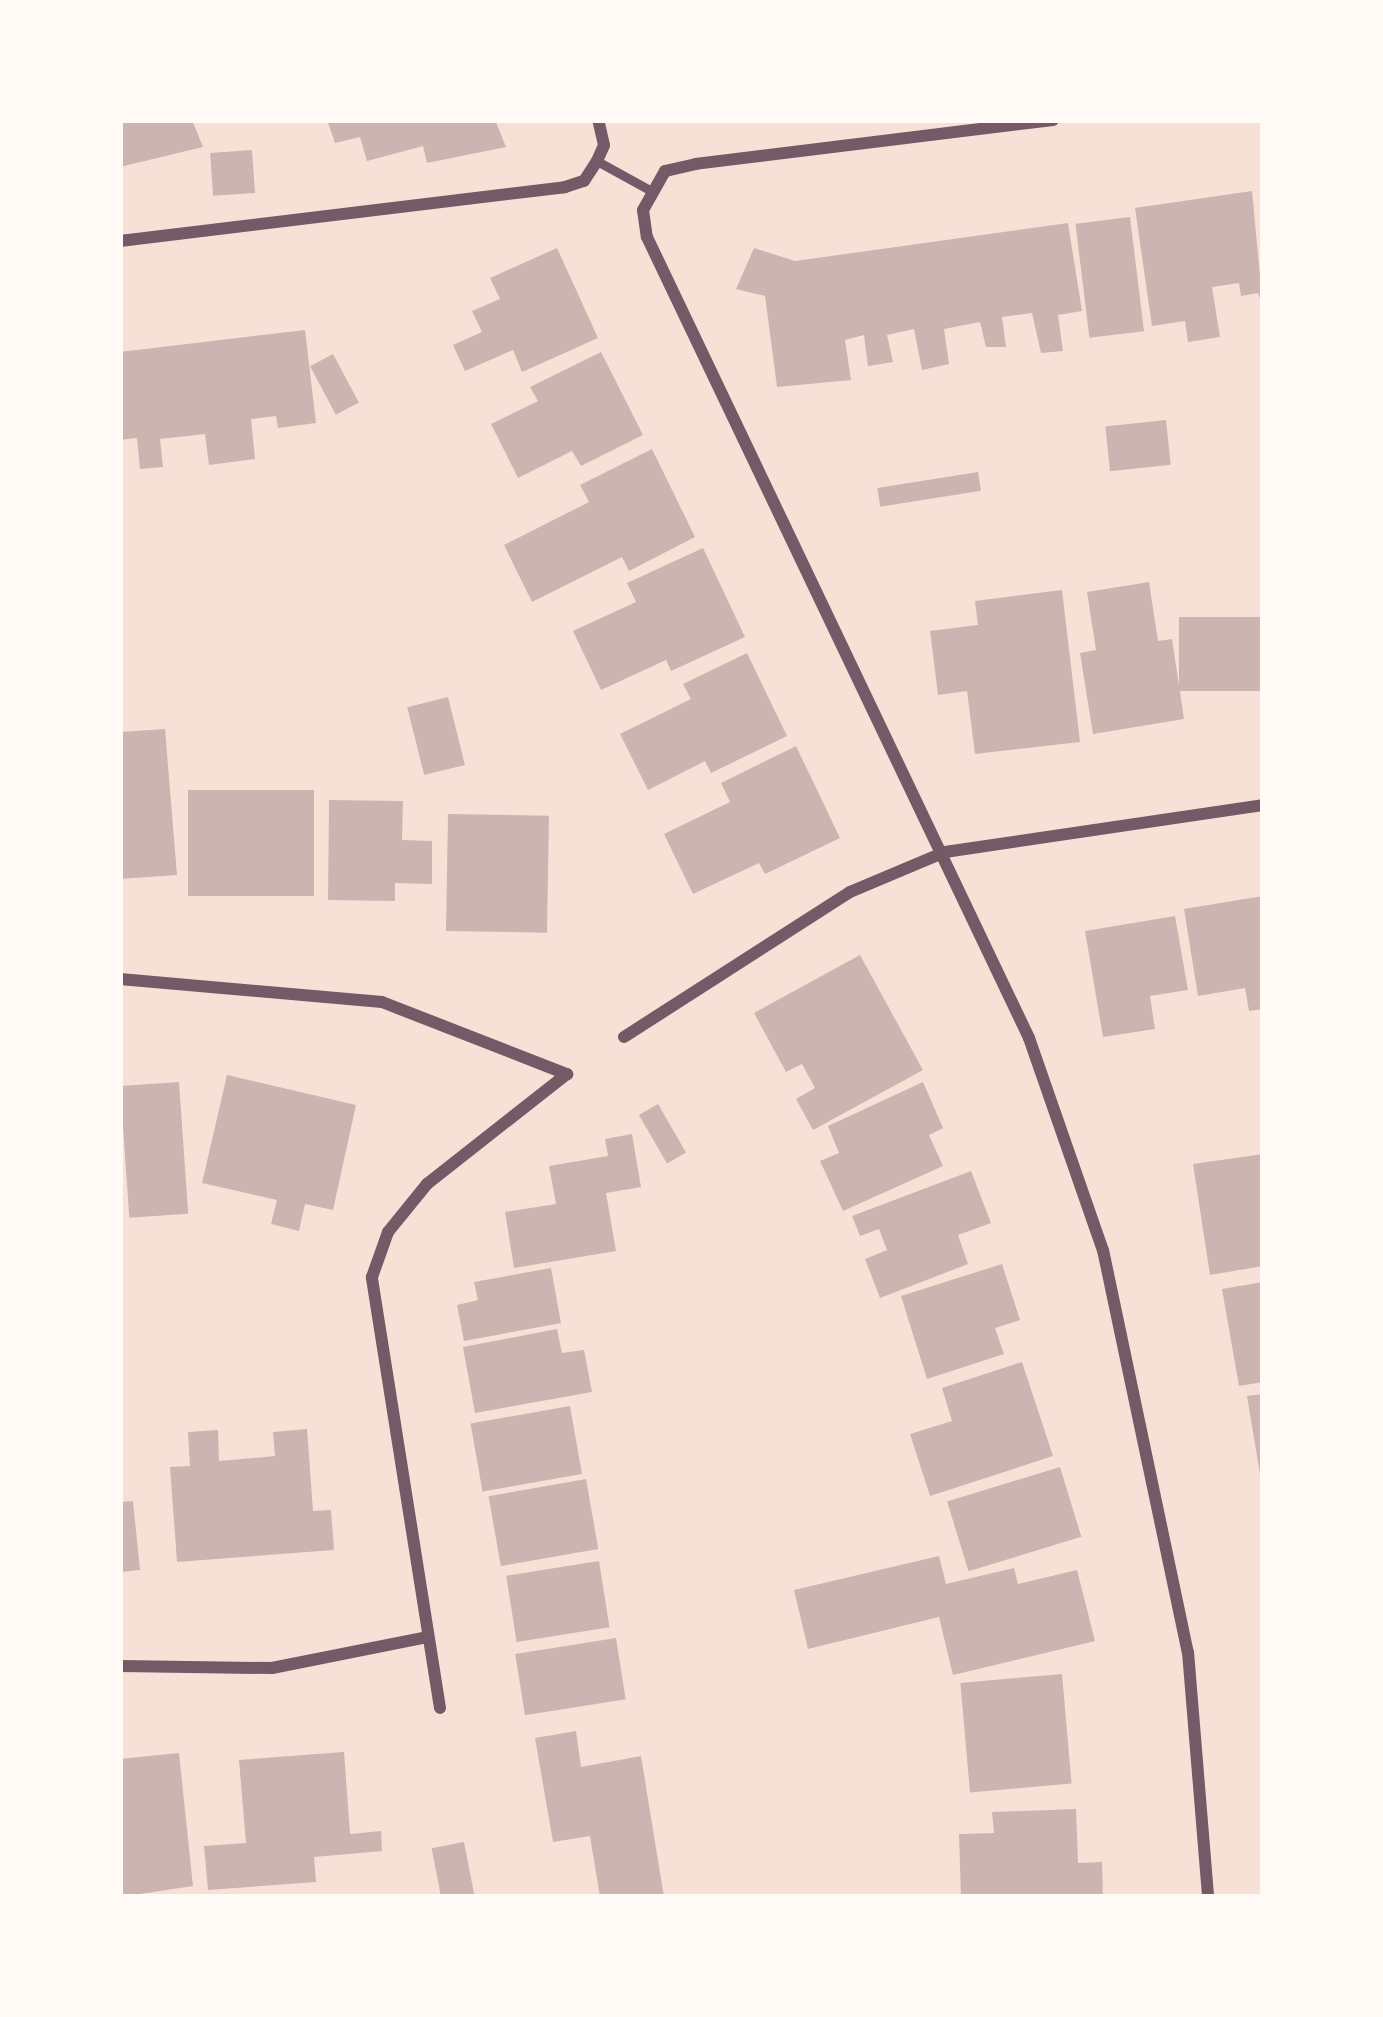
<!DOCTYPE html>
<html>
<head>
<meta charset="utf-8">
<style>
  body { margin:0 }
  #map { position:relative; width:1383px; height:2017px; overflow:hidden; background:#f7e1d7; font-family:"DM Sans",sans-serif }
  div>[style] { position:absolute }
  .building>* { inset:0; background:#ccb4b1; transform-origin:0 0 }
  .service>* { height:9px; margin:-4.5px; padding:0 4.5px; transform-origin:4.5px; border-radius:4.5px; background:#755966 }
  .minor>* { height:12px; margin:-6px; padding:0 6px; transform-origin:6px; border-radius:6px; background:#755966 }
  span { translate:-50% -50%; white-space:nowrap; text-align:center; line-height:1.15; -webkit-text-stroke:9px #fffaf5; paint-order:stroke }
  .frame { position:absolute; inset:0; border:123px solid #fffaf5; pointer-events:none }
</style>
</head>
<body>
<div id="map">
  <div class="building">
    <i style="clip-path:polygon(120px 120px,192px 120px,203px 147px,120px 167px)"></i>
    <i style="clip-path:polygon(327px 120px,495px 120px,506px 147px,427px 163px,423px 146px,367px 161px,360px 137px,335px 143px)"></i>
    <i style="left:252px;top:150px;width:43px;height:42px;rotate:86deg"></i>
    <i style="clip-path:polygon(1252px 191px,1263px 307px,1258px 293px,1241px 296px,1239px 283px,1212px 287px,1220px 337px,1188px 342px,1185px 321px,1152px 326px,1135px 208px)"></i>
    <i style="left:1130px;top:217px;width:115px;height:55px;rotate:83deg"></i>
    <i style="clip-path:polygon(1068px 223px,1082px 311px,1058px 315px,1063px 351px,1041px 353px,1032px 313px,1002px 317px,1006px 347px,986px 347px,980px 322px,944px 329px,949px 364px,922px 370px,914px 329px,887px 335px,893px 362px,868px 366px,864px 335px,845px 340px,851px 380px,777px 387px,765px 296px,736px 289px,754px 248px,795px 261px)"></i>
    <i style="clip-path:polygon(557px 248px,598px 338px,522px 372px,513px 350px,465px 371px,453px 345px,482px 332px,472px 311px,500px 299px,490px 278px)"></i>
    <i style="clip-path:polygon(305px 330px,316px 423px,278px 428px,276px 416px,251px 419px,255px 459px,209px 465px,205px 434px,160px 439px,163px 467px,140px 469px,137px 438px,120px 440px,120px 352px)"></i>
    <i style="clip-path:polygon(601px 352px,643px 435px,581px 466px,572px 451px,518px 478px,491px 424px,538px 401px,530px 387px)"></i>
    <i style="left:333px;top:354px;width:55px;height:26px;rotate:62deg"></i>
    <i style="left:1166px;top:420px;width:45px;height:61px;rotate:84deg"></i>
    <i style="clip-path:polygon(652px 449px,695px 537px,629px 571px,622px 557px,532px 602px,504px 545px,589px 502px,580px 485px)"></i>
    <i style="left:978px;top:472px;width:19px;height:102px;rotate:81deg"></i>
    <i style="clip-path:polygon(703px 548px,745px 637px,671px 671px,666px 660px,601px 690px,573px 631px,636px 602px,627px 583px)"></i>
    <i style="clip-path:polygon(1149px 582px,1158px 641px,1172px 639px,1184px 719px,1093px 734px,1080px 653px,1096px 650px,1087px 592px)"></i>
    <i style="clip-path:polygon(1062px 590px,1080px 742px,975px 754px,967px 691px,938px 695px,930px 631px,978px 625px,975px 601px)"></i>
    <i style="left:1263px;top:617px;width:74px;height:84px;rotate:90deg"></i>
    <i style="clip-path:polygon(747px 653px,787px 736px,711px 773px,705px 761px,648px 790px,620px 734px,691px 699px,683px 684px)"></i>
    <i style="left:448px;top:697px;width:70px;height:42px;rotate:76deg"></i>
    <i style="clip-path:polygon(165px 729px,177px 875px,120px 879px,120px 732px)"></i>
    <i style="clip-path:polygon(796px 746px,840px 838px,765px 874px,759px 863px,693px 894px,664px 834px,730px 802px,721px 783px)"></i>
    <i style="left:188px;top:790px;width:126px;height:106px"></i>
    <i style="clip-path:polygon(329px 800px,403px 801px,402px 840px,432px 841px,432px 884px,395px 883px,395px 901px,328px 900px)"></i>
    <i style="left:448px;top:814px;width:101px;height:117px;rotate:1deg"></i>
    <i style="clip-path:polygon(1263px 896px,1263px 1009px,1249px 1011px,1245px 988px,1198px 996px,1184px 909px)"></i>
    <i style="clip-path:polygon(1175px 916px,1188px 990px,1150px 996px,1155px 1029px,1103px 1037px,1085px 931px)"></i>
    <i style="clip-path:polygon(860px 955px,923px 1070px,813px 1130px,796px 1099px,815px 1088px,802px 1064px,786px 1072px,754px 1013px)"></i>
    <i style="clip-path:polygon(227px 1075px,356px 1105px,333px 1210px,305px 1204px,299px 1231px,271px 1224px,277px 1200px,202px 1183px)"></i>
    <i style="left:179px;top:1082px;width:132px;height:59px;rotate:86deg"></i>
    <i style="clip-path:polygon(923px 1082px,943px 1128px,929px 1135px,943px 1166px,843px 1211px,820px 1161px,839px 1153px,828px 1126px)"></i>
    <i style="left:658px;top:1104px;width:56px;height:22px;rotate:60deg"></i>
    <i style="clip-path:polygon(632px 1134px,641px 1187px,606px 1193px,616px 1251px,514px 1268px,505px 1212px,556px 1204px,549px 1166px,608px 1156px,605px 1139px)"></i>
    <i style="clip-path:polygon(1263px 1154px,1263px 1266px,1210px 1275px,1193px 1164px)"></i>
    <i style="clip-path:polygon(971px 1171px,991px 1223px,958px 1235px,968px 1264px,880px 1298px,865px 1259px,887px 1250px,879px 1229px,860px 1236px,852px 1216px)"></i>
    <i style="clip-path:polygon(1002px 1264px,1020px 1320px,995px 1328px,1004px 1354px,927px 1379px,901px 1296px)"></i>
    <i style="clip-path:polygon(551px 1268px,561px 1323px,464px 1341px,457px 1305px,478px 1300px,474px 1282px)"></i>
    <i style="clip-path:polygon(1263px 1282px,1263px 1382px,1239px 1386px,1222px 1289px)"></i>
    <i style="clip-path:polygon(557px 1329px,562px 1353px,584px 1350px,592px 1392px,475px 1413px,463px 1347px)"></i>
    <i style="clip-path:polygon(1022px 1362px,1053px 1456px,930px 1496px,910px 1434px,952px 1421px,942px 1388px)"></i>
    <i style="clip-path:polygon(1263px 1394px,1263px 1480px,1261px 1480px,1247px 1396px)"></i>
    <i style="left:570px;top:1406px;width:69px;height:101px;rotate:80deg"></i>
    <i style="clip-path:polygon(307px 1429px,313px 1511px,331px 1510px,334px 1550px,177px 1562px,170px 1467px,190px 1466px,188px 1432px,218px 1430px,219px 1461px,275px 1456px,273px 1432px)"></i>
    <i style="left:1060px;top:1467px;width:73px;height:118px;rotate:73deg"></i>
    <i style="left:586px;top:1479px;width:71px;height:99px;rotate:80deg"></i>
    <i style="clip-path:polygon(133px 1501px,140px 1570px,120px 1572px,120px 1502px)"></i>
    <i style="clip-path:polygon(939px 1556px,946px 1584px,1014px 1568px,1018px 1584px,1077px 1570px,1095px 1641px,953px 1675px,939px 1617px,808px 1649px,794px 1590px)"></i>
    <i style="left:599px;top:1561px;width:67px;height:94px;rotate:81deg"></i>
    <i style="left:616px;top:1638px;width:62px;height:102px;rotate:81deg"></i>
    <i style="left:1062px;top:1674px;width:110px;height:102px;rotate:85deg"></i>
    <i style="clip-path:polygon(576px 1731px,581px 1767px,641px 1756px,664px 1897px,600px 1897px,590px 1836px,553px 1842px,535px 1738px)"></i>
    <i style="clip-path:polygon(344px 1752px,350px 1834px,381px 1831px,382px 1851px,314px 1857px,316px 1882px,208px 1890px,204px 1846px,246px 1843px,239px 1760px)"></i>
    <i style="clip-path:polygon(179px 1753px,193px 1886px,120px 1897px,120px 1759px)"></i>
    <i style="clip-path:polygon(1076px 1809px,1078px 1863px,1102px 1862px,1103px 1897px,961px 1897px,959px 1834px,994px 1833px,992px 1812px)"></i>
    <i style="left:464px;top:1842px;width:54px;height:33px;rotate:79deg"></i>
  </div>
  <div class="service">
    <i style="left:597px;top:161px;width:58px;rotate:28.8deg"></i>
  </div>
  <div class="minor">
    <i style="left:1053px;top:120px;width:360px;rotate:173deg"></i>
    <i style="left:696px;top:164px;width:32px;rotate:167deg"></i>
    <i style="left:665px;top:171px;width:45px;rotate:119.4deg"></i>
    <i style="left:643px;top:210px;width:27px;rotate:82deg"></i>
    <i style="left:647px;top:237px;width:887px;rotate:64.5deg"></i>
    <i style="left:1029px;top:1038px;width:225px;rotate:70.8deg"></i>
    <i style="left:1103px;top:1250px;width:411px;rotate:78.1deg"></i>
    <i style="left:1188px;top:1652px;width:246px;rotate:85.3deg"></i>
    <i style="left:120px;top:241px;width:448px;rotate:-6.9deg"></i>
    <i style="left:565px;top:187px;width:20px;rotate:-18deg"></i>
    <i style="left:584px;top:181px;width:24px;rotate:-57deg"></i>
    <i style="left:597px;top:161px;width:17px;rotate:-66deg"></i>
    <i style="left:604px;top:145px;width:26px;rotate:-103deg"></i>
    <i style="left:120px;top:979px;width:263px;rotate:5deg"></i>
    <i style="left:382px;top:1002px;width:199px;rotate:21.3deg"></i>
    <i style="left:624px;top:1037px;width:269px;rotate:-32.7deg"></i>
    <i style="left:850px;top:892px;width:103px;rotate:-22.8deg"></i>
    <i style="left:945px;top:852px;width:321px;rotate:-8.4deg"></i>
    <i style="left:120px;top:1666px;width:152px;rotate:0.8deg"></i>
    <i style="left:272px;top:1668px;width:158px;rotate:-11.3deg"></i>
    <i style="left:440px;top:1708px;width:436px;rotate:-99deg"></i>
    <i style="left:372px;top:1277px;width:48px;rotate:-70.4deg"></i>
    <i style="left:388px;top:1232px;width:62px;rotate:-50.9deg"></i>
    <i style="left:427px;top:1184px;width:178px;rotate:-38.2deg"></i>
  </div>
  <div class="frame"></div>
</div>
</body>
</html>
